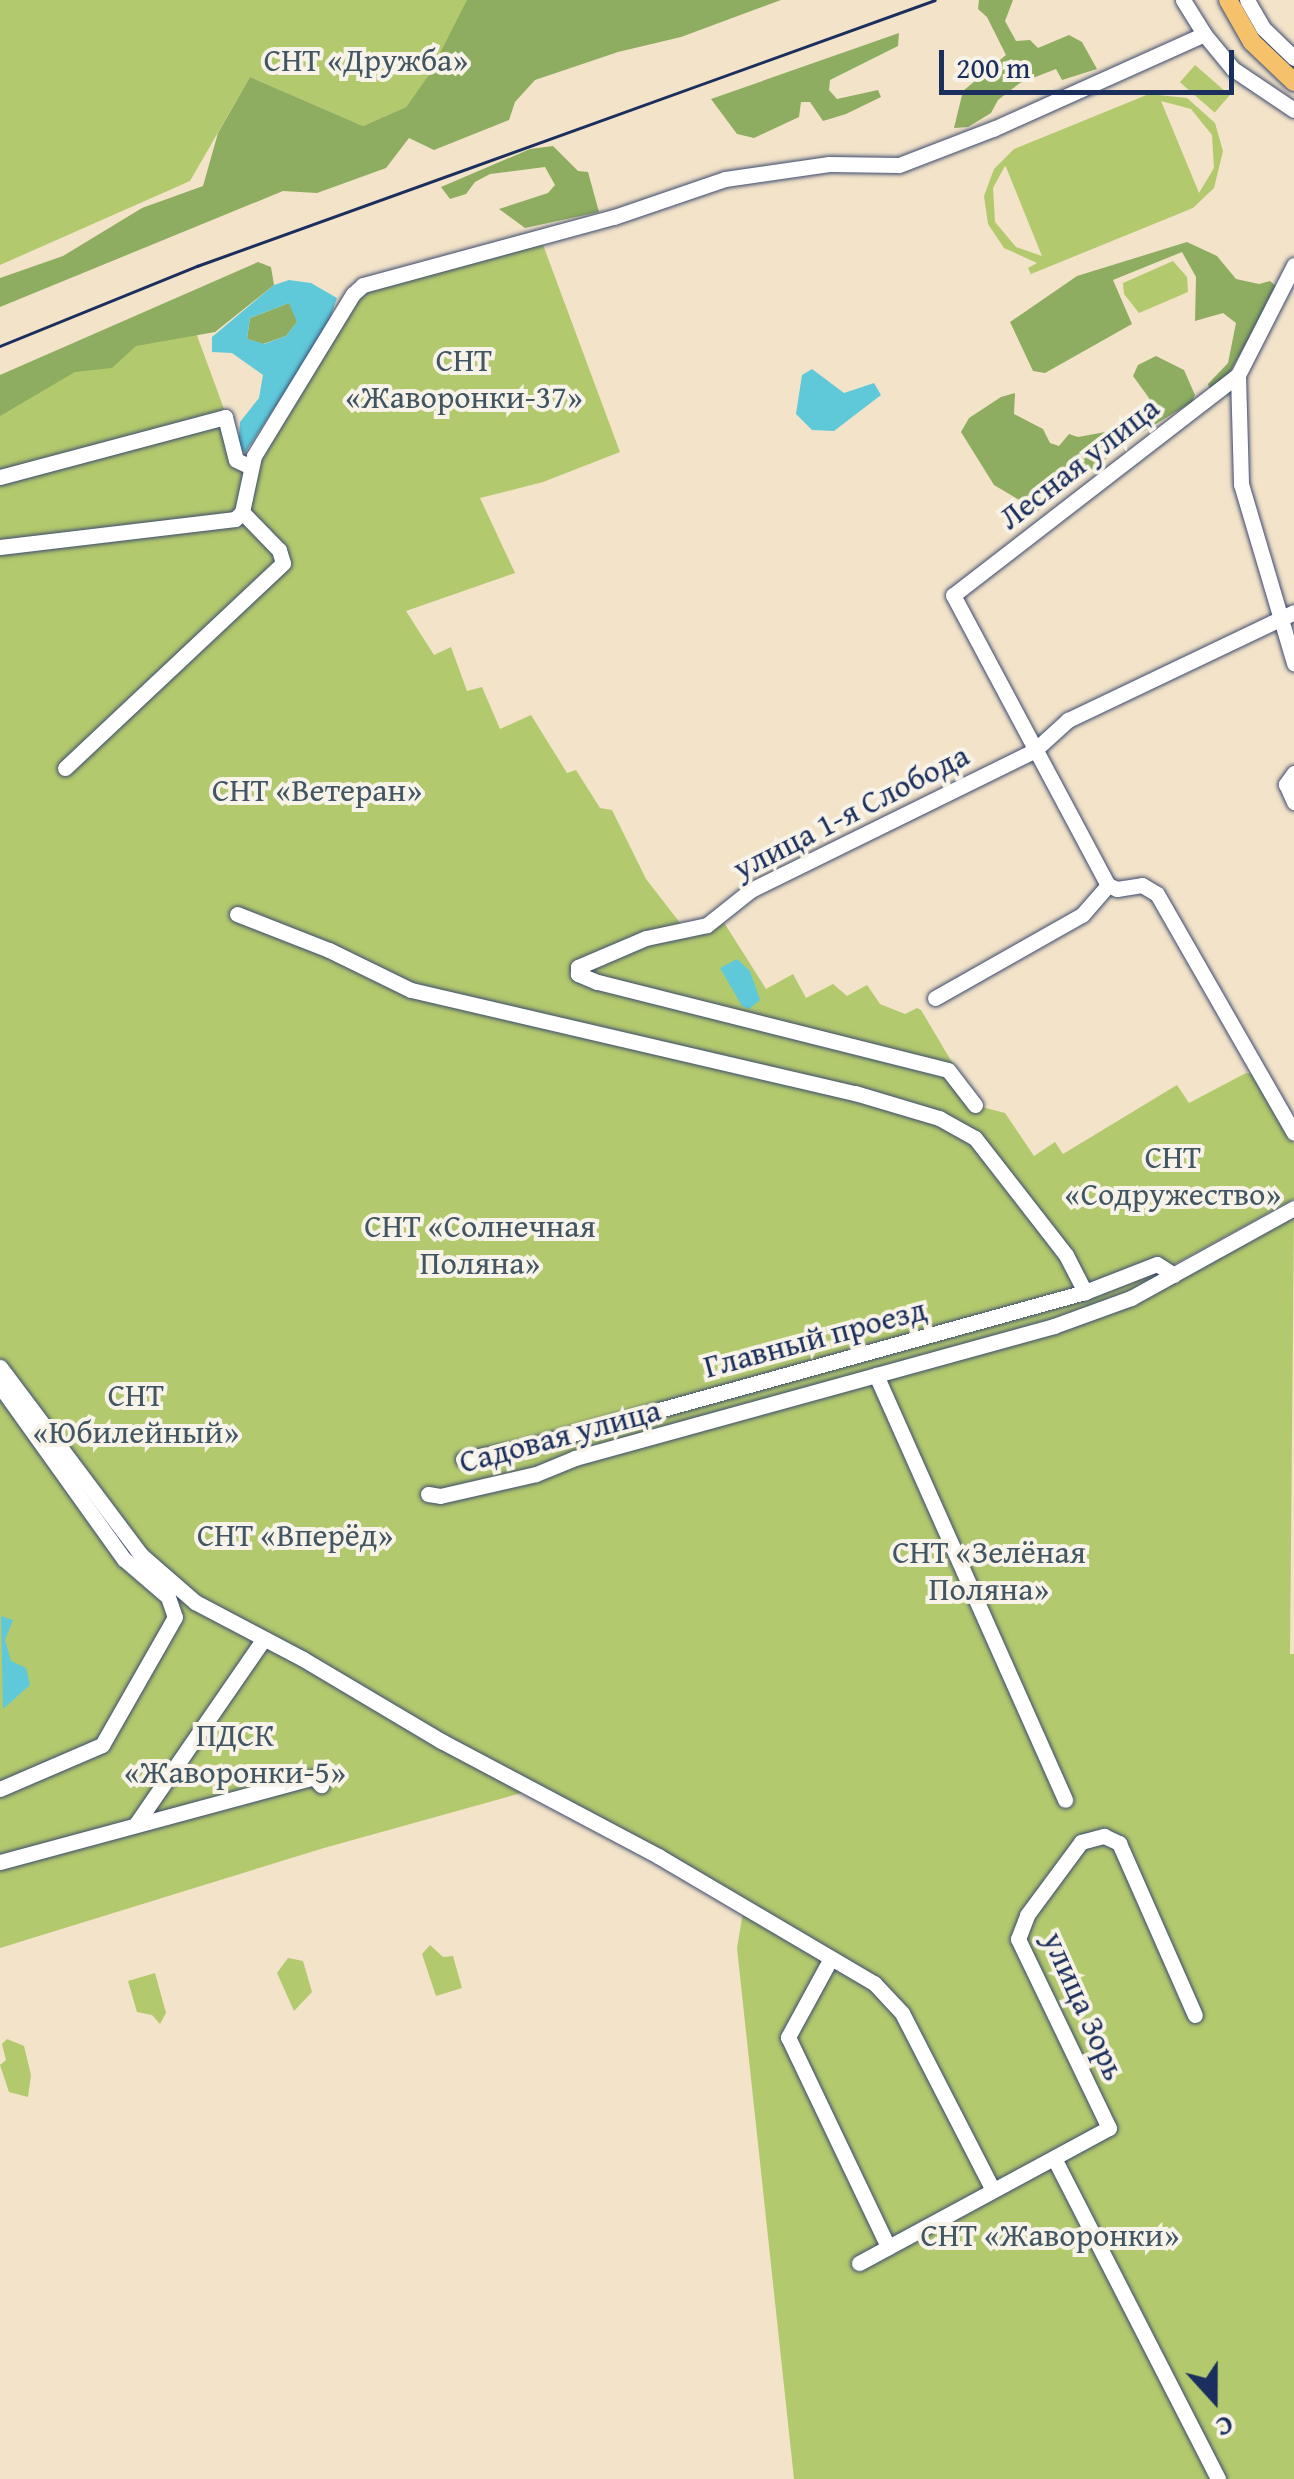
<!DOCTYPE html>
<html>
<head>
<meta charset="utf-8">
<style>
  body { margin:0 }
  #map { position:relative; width:1294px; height:2479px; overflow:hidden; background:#f3e3c9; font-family:"Gentium Book Plus",serif }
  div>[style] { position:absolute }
  .green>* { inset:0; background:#b3c96d; transform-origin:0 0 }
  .forest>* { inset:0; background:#8ead60 }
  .water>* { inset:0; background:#5fc9da }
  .roads { filter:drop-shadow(0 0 2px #3b4a6e) drop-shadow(0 0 2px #3b4a6e) }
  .minor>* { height:15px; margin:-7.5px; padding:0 7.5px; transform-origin:7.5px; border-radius:7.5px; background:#fff }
  .major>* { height:18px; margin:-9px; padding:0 9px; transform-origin:9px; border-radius:9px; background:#f5c16b }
  .rail>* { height:2.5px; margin:-1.25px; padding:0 1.25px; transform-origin:1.25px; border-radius:1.25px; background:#1b2f5e }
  span { translate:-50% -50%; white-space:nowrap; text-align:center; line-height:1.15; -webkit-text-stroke:8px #f7f3e8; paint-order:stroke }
  .park-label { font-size:32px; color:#415662 }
  .street-label { font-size:32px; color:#1b2f5e }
  .north { position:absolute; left:1164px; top:2349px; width:100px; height:100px; -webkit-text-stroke:8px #f7f3e8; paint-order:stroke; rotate:159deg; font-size:28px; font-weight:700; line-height:40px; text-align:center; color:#1b2f5e }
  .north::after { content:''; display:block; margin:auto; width:35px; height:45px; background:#1b2f5e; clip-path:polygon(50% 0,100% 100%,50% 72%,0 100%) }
  .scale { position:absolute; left:939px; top:50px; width:295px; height:45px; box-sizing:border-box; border:5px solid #1b2f5e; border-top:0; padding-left:12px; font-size:30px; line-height:35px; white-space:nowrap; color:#1b2f5e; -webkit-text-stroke:8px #f7f3e8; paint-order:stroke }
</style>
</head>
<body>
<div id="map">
  <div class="green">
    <i style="clip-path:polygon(0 0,486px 0,406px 107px,363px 126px,250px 77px,190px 181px,0 265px)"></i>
    <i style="left:1195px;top:65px;width:46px;height:23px;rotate:41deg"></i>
    <i style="clip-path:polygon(evenodd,1149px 94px,1187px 98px,1215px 123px,1223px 151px,1214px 188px,1193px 208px,1031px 274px,1028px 268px,1037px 263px,1004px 248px,988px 224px,984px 196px,994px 169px,1014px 149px,1149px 94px,1161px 101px,1191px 109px,1212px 135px,1214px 168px,1199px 193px,1161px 101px,1149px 94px,1005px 166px,1006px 167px,1042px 256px,1016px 247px,995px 222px,993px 188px,1005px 166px)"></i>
    <i style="clip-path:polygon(539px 234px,620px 452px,543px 482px,480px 498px,515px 573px,406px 611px,434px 655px,451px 647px,467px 691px,482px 687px,500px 729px,531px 715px,567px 773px,576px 770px,600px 808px,612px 810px,646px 879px,684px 928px,723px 921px,766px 989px,793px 974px,806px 998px,833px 984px,847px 996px,867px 985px,880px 1004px,905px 1014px,917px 1008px,921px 1010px,978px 1106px,1005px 1113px,1034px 1156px,1055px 1142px,1063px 1154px,1177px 1085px,1189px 1103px,1246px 1073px,1252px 1074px,1294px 1144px,1294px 1199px,1175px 1264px,1165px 1274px,1294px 1216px,1290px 1654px,1294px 1654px,1294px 2479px,794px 2479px,737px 1948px,743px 1912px,532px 1790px,324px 1848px,0 1948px,0 392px,174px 306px,195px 330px,245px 466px,358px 288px)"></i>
    <i style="clip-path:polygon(1173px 261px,1187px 277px,1188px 292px,1139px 313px,1124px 294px,1123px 283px)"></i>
    <i style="clip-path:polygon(430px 1945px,443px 1957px,453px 1956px,462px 1988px,436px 1996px,422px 1954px)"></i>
    <i style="clip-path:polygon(288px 1958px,303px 1961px,312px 1992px,294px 2011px,277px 1973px)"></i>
    <i style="clip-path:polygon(155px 1973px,166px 2013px,160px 2024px,152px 2015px,137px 2012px,128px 1981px)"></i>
    <i style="clip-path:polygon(7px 2039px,24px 2046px,31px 2075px,28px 2097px,9px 2092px,0 2065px,6px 2060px,2px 2044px)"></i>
  </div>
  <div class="forest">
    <i style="clip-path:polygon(467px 0,781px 0,681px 37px,618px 52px,535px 80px,515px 102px,509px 120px,434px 150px,409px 138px,386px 168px,317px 193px,283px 191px,0 307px,0 278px,63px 256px,142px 208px,203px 186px,218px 133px,250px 77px,363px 126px,406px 107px,429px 75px)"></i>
    <i style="clip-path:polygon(979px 0,1013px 0,1005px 21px,1016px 41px,1030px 40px,1038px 48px,1069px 35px,1082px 42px,1097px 69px,1062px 80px,1056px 69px,1020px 83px,998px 100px,991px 113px,968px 127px,954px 128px,963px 91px,1006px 55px,987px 17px,978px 9px)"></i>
    <i style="clip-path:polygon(899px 33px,898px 46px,830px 80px,829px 90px,837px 99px,878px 90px,881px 97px,846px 114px,823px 121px,810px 102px,801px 102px,799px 117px,754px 138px,737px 134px,711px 99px)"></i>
    <i style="clip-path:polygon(553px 146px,578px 171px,588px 172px,599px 212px,525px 228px,499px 209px,548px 193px,555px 185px,545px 167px,490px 174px,475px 182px,466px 194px,450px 199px,441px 187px,530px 149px)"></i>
    <i style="clip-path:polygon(1187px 242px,1217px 256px,1236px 279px,1259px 284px,1270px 281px,1278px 288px,1227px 377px,1210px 390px,1208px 384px,1228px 363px,1236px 323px,1223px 313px,1195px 321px,1196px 277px,1182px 252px,1113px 280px,1132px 324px,1045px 373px,1033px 371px,1010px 322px,1077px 276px)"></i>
    <i style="clip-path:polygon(258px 262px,271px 267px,274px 285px,215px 332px,136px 346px,112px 368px,75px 372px,0 416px,0 375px)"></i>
    <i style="clip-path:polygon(289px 303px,296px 310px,297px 322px,286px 336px,263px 344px,247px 339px,250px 318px)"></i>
    <i style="clip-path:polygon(1156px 356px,1184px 370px,1195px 395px,1192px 402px,1136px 436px,1038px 511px,994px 485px,961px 432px,969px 418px,1001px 397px,1015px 393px,1014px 414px,1043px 429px,1050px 443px,1059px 446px,1069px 434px,1078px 437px,1111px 431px,1147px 412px,1149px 398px,1133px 376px,1138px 365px)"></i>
  </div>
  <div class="water">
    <i style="clip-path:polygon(evenodd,289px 280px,311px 283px,337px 298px,327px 327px,245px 453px,238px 447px,240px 422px,259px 398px,263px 375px,232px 353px,212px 352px,212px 337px,274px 285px,289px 280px,289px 303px,297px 322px,286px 336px,264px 344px,247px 339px,250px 318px,289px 303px)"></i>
    <i style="clip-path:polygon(812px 369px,844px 393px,874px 383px,881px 395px,834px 431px,812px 430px,796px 414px,802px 375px)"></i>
    <i style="clip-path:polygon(737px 959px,750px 971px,760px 1000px,749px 1009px,742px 1006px,720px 968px)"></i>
    <i style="clip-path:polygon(1px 1616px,13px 1620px,5px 1640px,11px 1661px,26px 1668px,30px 1685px,3px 1709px)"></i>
  </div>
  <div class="roads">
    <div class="minor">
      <i style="left:1183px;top:0;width:40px;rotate:58deg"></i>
      <i style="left:1204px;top:34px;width:45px;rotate:50.4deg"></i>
      <i style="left:1233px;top:69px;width:73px;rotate:33.9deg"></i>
      <i style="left:1247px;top:0;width:32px;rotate:60deg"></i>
      <i style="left:1263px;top:28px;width:43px;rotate:44.1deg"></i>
      <i style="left:1294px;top:265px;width:123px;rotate:117deg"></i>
      <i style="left:1238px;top:375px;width:360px;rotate:142.3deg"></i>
      <i style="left:953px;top:595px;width:329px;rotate:61.9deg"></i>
      <i style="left:1108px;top:885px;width:10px;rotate:24deg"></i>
      <i style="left:1117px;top:889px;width:25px;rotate:-9deg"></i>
      <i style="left:1142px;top:885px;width:17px;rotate:31deg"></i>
      <i style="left:1157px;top:894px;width:275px;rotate:60.2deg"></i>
      <i style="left:1238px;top:375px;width:109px;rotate:88.4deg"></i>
      <i style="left:1241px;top:484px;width:187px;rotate:73.5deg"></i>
      <i style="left:0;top:477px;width:233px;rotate:-14.9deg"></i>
      <i style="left:225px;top:417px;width:44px;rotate:75.7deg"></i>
      <i style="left:236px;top:460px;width:14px;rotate:25deg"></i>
      <i style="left:0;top:547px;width:237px;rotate:-6.8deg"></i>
      <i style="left:235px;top:519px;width:10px;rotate:-45deg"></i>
      <i style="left:242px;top:512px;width:57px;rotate:-77.9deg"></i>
      <i style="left:254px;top:456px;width:190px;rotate:-58.6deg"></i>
      <i style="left:353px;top:294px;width:13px;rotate:-42deg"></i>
      <i style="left:363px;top:285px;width:260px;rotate:-15.2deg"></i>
      <i style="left:614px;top:217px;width:117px;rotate:-18.9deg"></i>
      <i style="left:725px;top:179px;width:105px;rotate:-8.2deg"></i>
      <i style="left:829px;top:164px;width:70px;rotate:0.8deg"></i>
      <i style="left:899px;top:165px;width:101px;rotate:-21deg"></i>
      <i style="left:993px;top:129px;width:231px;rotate:-24.2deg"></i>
      <i style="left:65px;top:768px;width:299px;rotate:-43.2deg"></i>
      <i style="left:283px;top:563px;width:14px;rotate:-107deg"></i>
      <i style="left:279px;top:550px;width:53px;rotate:-134.2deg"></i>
      <i style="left:1294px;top:773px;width:14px;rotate:126deg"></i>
      <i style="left:1286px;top:784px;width:20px;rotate:66deg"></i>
      <i style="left:237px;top:914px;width:99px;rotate:21.4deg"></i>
      <i style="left:329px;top:950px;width:91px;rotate:26deg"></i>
      <i style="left:411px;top:990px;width:456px;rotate:13.1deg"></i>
      <i style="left:855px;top:1093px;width:88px;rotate:16.6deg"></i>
      <i style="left:939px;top:1118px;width:41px;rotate:29.1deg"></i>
      <i style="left:975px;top:1138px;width:148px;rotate:52.1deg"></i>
      <i style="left:1066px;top:1255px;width:42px;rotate:62.8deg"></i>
      <i style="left:935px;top:998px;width:169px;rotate:-29.5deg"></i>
      <i style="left:1082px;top:915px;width:40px;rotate:-49deg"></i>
      <i style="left:975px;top:1105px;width:44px;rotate:-127.6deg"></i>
      <i style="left:948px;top:1070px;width:362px;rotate:-165.9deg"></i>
      <i style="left:597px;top:982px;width:21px;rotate:-157deg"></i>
      <i style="left:578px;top:974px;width:7px;rotate:-90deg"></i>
      <i style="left:578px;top:967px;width:74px;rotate:-23.1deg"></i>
      <i style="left:646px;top:938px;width:62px;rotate:-12deg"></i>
      <i style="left:707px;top:925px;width:56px;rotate:-38.5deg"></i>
      <i style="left:751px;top:890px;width:317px;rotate:-26.2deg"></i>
      <i style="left:1035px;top:750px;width:45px;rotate:-42.3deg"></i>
      <i style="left:1068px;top:720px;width:250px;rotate:-25.5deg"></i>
      <i style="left:0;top:1367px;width:235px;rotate:53.1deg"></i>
      <i style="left:141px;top:1555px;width:72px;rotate:41deg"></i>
      <i style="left:195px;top:1602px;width:122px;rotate:27.8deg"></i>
      <i style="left:303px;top:1659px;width:161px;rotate:30.7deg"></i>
      <i style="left:441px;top:1741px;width:246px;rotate:27.9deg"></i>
      <i style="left:658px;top:1856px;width:251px;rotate:30.5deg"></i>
      <i style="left:874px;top:1983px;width:41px;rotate:47deg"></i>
      <i style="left:902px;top:2013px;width:197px;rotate:62.8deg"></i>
      <i style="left:876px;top:1375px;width:465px;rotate:66deg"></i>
      <i style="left:0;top:1386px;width:213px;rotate:54.4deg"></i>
      <i style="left:124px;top:1559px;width:58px;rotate:40.8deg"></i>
      <i style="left:168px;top:1597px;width:21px;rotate:71deg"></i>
      <i style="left:175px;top:1617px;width:147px;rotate:119.7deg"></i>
      <i style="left:102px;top:1745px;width:111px;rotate:156.7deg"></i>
      <i style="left:463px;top:1459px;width:60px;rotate:-10.6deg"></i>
      <i style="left:522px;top:1448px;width:584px;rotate:-15.49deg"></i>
      <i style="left:1085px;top:1292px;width:77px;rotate:-21.3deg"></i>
      <i style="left:1157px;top:1264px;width:20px;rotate:33deg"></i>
      <i style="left:428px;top:1494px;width:12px;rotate:9deg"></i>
      <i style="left:440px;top:1496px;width:98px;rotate:-12.9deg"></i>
      <i style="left:536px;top:1474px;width:42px;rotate:-22.3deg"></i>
      <i style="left:575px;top:1458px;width:497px;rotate:-15.4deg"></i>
      <i style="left:1054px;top:1326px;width:82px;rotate:-20deg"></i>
      <i style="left:1131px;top:1298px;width:186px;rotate:-28.9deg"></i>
      <i style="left:136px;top:1824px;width:224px;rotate:-55.4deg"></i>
      <i style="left:0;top:1862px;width:325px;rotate:-15.1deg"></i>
      <i style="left:314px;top:1777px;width:11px;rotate:49deg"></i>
      <i style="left:830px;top:1960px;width:88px;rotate:118.6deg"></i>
      <i style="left:788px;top:2037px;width:233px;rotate:64.5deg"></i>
      <i style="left:1055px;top:2160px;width:358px;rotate:62.9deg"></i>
      <i style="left:859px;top:2263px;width:284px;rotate:-28.4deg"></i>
      <i style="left:1109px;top:2128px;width:210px;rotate:-115.7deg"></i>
      <i style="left:1018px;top:1939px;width:26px;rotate:-69deg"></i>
      <i style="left:1027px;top:1915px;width:91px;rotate:-53.5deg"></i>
      <i style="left:1081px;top:1842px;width:24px;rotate:-15deg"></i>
      <i style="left:1104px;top:1836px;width:17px;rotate:25deg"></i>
      <i style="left:1119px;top:1843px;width:188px;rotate:66.2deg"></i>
    </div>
    <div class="major">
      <i style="left:1228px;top:0;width:48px;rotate:60.3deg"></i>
      <i style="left:1252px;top:42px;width:58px;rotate:43.6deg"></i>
    </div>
  </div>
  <div class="rail">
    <i style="left:0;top:346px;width:213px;rotate:-22.1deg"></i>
    <i style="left:197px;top:266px;width:784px;rotate:-19.82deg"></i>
  </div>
  <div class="park-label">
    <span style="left:366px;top:60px">СНТ «Дружба»</span>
    <span style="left:464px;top:379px">СНТ<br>«Жаворонки-37»</span>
    <span style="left:317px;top:790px">СНТ «Ветеран»</span>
    <span style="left:1173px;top:1176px">СНТ<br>«Содружество»</span>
    <span style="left:480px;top:1245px">СНТ «Солнечная<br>Поляна»</span>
    <span style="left:136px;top:1414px">СНТ<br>«Юбилейный»</span>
    <span style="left:295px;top:1535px">СНТ «Вперёд»</span>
    <span style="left:989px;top:1571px">СНТ «Зелёная<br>Поляна»</span>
    <span style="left:235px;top:1754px">ПДСК<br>«Жаворонки-5»</span>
    <span style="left:1050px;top:2235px">СНТ «Жаворонки»</span>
  </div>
  <div class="street-label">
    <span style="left:1079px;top:463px;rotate:-38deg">Лесная улица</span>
    <span style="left:851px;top:812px;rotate:-27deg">улица 1-я Слобода</span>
    <span style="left:815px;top:1338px;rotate:-15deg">Главный проезд</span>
    <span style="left:560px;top:1436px;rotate:-15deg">Садовая улица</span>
    <span style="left:1084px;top:2006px;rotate:66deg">улица Зорь</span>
  </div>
  <div class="north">С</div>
  <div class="scale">200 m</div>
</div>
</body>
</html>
